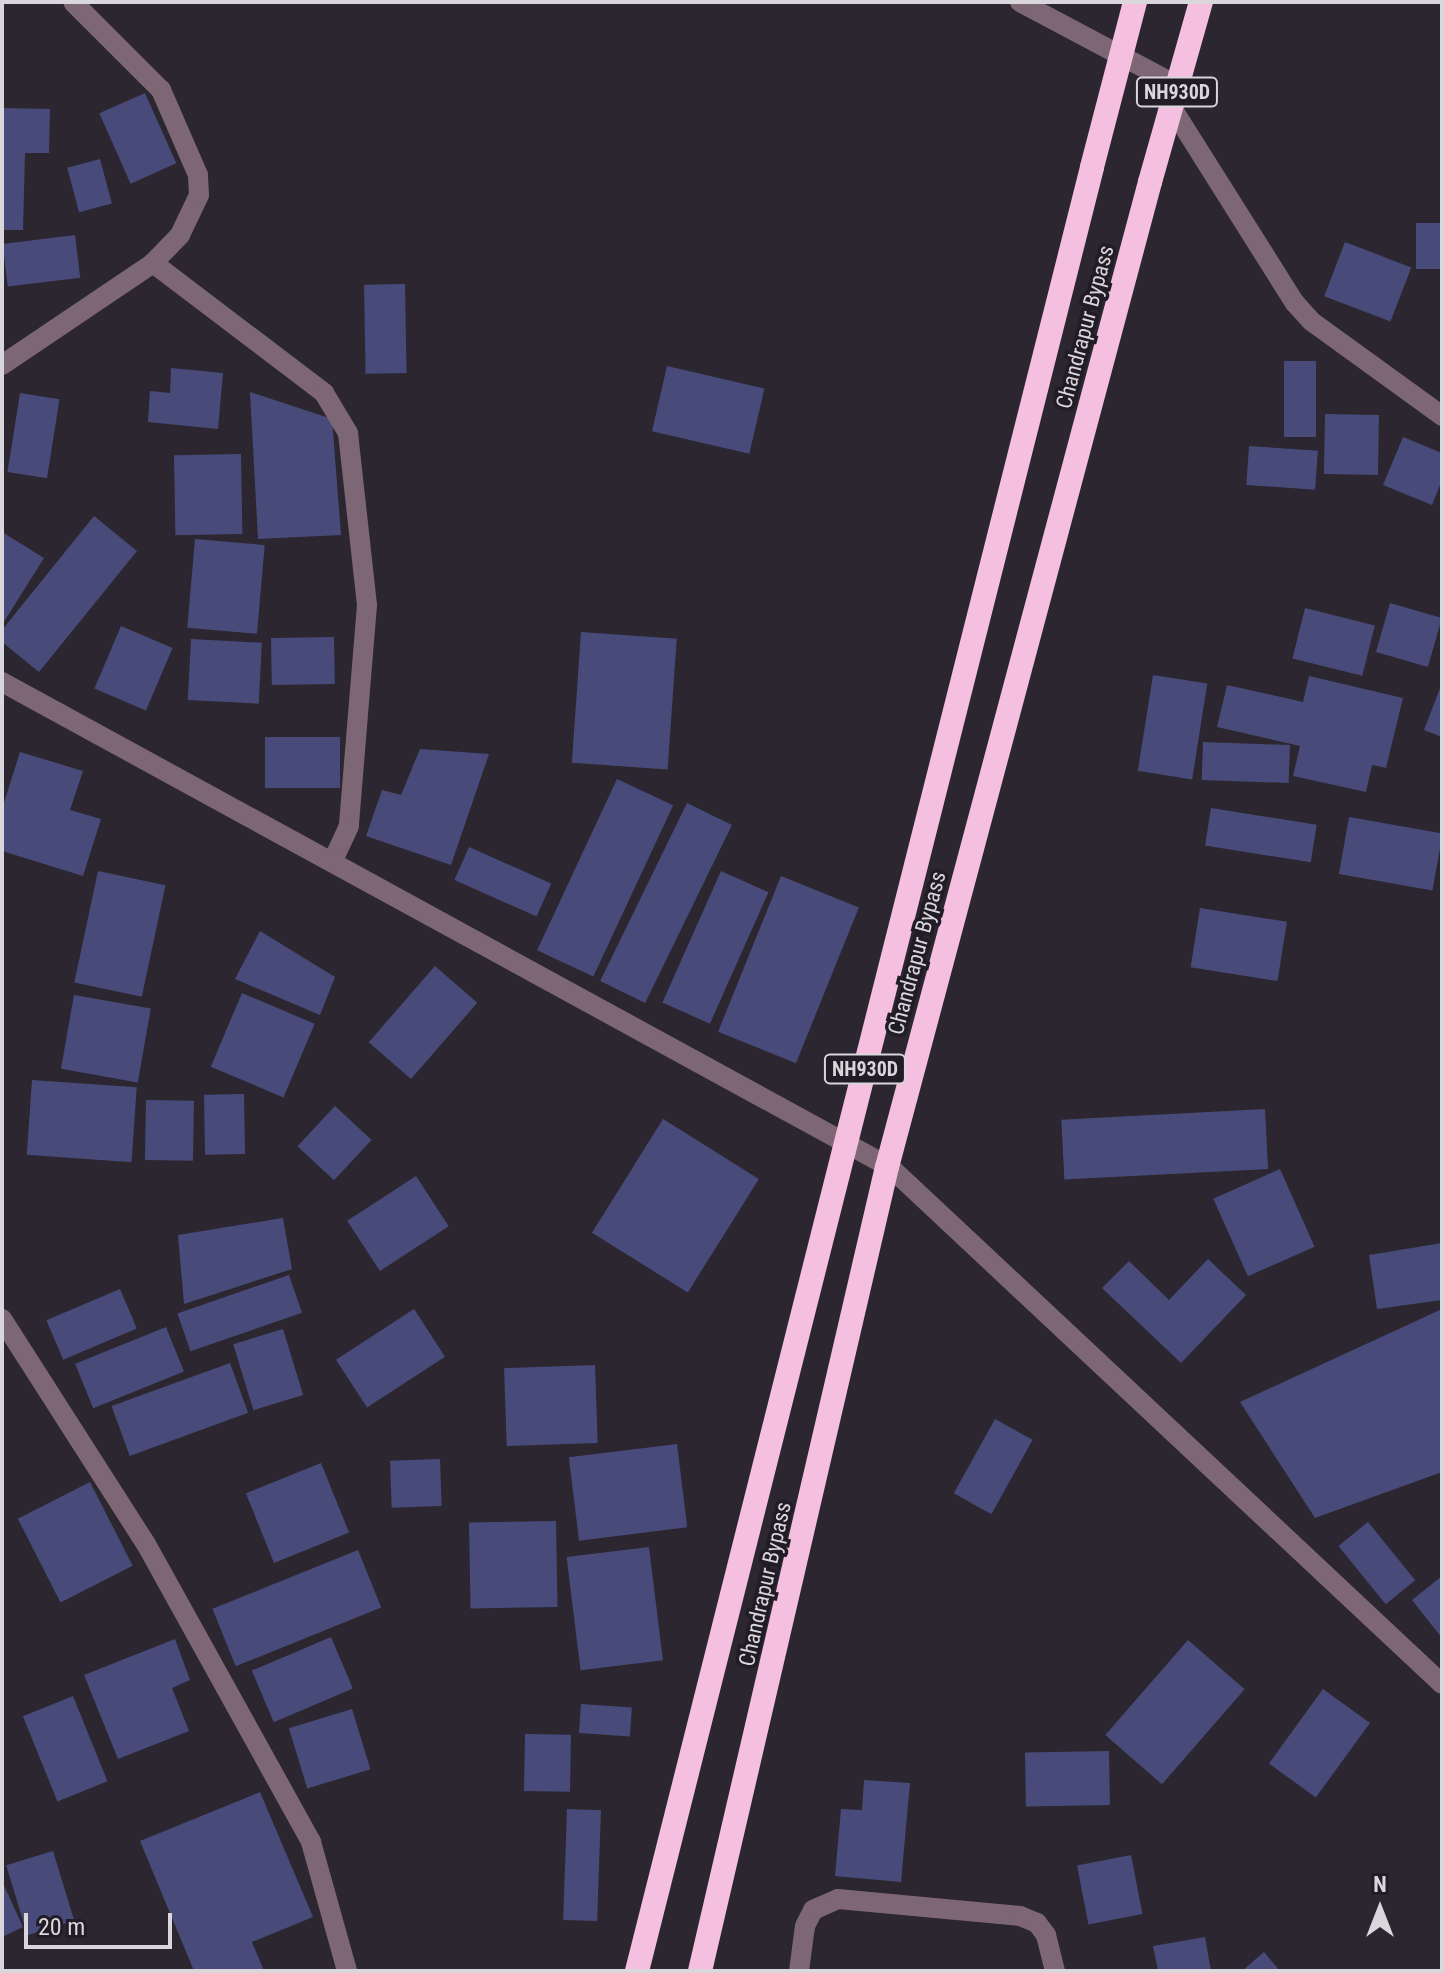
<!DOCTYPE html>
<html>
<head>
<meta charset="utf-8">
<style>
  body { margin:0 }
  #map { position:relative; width:1444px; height:1973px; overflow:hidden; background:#2b262f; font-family:"Roboto Condensed",sans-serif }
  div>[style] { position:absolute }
  .building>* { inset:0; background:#484b79; transform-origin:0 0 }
  .minor>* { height:20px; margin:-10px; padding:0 10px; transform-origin:10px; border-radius:10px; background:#7d6774 }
  .highway>* { height:24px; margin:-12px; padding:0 12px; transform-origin:12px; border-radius:12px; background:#f5bfe0 }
  .highway-bridge>* { height:24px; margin:-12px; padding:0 12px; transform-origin:12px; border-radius:12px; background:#f5bfe0 }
  span { translate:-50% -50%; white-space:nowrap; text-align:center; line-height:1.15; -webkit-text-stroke:7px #211c25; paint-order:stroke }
  .shield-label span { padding:2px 6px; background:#211c25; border:2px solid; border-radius:6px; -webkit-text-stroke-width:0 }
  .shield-label { font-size:20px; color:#d9d6dc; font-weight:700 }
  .street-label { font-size:22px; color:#d9d6dc }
  .frame { position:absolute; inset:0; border:4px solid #d9d6dc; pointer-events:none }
  .north { position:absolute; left:1340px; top:1869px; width:80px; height:80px; -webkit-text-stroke:6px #211c25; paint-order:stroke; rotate:0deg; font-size:22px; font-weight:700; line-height:32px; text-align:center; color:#d9d6dc }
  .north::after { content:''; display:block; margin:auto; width:28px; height:36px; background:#d9d6dc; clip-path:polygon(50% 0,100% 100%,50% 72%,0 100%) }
  .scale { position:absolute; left:24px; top:1913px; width:148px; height:36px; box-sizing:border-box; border:4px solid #d9d6dc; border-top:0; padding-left:10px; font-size:24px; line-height:28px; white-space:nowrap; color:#d9d6dc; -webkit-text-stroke:6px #211c25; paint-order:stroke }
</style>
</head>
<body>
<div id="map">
  <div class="building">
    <i style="left:145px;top:93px;width:77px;height:50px;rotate:66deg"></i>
    <i style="clip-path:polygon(2px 108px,50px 109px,49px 153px,25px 153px,23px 230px,2px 230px)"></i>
    <i style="left:100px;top:159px;width:46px;height:34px;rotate:75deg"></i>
    <i style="left:1442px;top:223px;width:46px;height:26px;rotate:90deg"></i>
    <i style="left:75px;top:235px;width:43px;height:73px;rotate:83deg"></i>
    <i style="left:1345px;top:242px;width:71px;height:58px;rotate:21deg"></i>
    <i style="left:405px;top:284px;width:89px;height:41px;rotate:89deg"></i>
    <i style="left:1284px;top:361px;width:32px;height:76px"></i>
    <i style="left:667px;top:366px;width:100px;height:67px;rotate:13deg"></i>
    <i style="clip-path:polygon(171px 368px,223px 373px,218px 429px,148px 422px,150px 391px,170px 393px)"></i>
    <i style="clip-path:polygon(250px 392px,332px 419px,341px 535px,258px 539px)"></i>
    <i style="left:20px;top:393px;width:40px;height:80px;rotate:9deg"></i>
    <i style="left:1325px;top:414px;width:54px;height:60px;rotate:1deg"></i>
    <i style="clip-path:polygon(1403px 437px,1442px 453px,1442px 480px,1432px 505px,1383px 485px)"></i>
    <i style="left:1249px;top:446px;width:69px;height:39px;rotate:4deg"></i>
    <i style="left:241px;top:454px;width:80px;height:67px;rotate:89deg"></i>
    <i style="clip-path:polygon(94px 516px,137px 551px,39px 672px,2px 642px,2px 630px)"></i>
    <i style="clip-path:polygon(2px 532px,44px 558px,2px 625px)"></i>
    <i style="left:195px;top:539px;width:70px;height:89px;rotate:5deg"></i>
    <i style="left:1390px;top:603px;width:54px;height:51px;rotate:16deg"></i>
    <i style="left:1305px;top:608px;width:72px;height:52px;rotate:14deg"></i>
    <i style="left:121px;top:626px;width:56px;height:68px;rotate:23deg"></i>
    <i style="left:581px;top:632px;width:96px;height:131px;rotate:4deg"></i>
    <i style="left:334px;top:637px;width:47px;height:63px;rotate:89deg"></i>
    <i style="left:191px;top:639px;width:71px;height:61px;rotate:3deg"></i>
    <i style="left:1153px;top:675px;width:55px;height:97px;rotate:9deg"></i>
    <i style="clip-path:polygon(1309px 676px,1403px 698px,1386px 768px,1372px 765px,1366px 792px,1293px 776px,1300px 746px,1217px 727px,1227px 685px,1303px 702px)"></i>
    <i style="clip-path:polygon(1442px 683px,1442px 737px,1424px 730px)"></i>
    <i style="left:265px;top:737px;width:75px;height:51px"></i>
    <i style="left:1203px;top:742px;width:87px;height:38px;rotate:2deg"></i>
    <i style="clip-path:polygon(420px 749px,489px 754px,451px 865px,366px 836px,382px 790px,401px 795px)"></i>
    <i style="clip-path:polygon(20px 752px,83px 771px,70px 810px,101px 819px,83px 876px,2px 851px,2px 809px)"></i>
    <i style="left:617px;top:779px;width:62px;height:189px;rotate:25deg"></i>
    <i style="left:687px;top:803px;width:50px;height:198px;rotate:26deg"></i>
    <i style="left:1211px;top:808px;width:107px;height:38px;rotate:9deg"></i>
    <i style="left:1349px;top:817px;width:95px;height:58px;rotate:10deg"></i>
    <i style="left:469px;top:847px;width:90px;height:36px;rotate:24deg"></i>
    <i style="left:98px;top:871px;width:69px;height:114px;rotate:12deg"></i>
    <i style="left:721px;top:871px;width:52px;height:144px;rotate:24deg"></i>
    <i style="left:781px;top:876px;width:84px;height:168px;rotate:22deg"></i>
    <i style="left:1200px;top:908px;width:88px;height:60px;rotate:9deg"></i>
    <i style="clip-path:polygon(260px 931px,335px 977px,320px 1015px,235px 979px)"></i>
    <i style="left:435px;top:966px;width:56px;height:101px;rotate:41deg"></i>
    <i style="left:242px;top:993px;width:79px;height:80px;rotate:23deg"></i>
    <i style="left:74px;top:995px;width:78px;height:75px;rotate:10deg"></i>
    <i style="left:32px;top:1080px;width:105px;height:75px;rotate:4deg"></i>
    <i style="left:244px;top:1094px;width:60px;height:40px;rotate:89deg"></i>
    <i style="left:146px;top:1100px;width:48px;height:60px;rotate:1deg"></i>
    <i style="left:335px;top:1106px;width:50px;height:55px;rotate:43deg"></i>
    <i style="left:1265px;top:1109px;width:60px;height:204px;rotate:87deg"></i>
    <i style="left:663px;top:1119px;width:113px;height:134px;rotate:32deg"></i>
    <i style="left:1280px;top:1169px;width:85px;height:73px;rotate:66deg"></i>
    <i style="left:416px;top:1176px;width:60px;height:82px;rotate:57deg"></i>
    <i style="clip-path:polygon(283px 1218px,292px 1269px,184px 1304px,178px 1235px)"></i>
    <i style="clip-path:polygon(1442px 1243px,1442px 1300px,1377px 1309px,1369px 1255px)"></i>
    <i style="clip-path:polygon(1208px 1259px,1246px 1295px,1181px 1363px,1102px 1288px,1129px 1261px,1169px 1300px)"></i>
    <i style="left:289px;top:1275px;width:40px;height:118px;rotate:71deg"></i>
    <i style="left:120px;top:1289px;width:43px;height:80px;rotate:67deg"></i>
    <i style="left:414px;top:1309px;width:57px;height:93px;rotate:57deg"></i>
    <i style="clip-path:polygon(1442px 1309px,1442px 1472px,1315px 1518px,1240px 1402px)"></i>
    <i style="left:166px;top:1327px;width:48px;height:98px;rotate:68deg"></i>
    <i style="left:283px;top:1329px;width:69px;height:52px;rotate:73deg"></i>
    <i style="left:230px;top:1363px;width:53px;height:126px;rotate:70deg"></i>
    <i style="left:595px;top:1365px;width:78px;height:91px;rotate:88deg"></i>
    <i style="left:995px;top:1419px;width:43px;height:85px;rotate:29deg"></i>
    <i style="left:677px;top:1444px;width:84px;height:109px;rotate:83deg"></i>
    <i style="left:440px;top:1459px;width:47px;height:50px;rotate:88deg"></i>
    <i style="left:321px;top:1463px;width:75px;height:81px;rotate:68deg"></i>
    <i style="left:90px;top:1482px;width:94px;height:81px;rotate:63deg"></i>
    <i style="left:556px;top:1521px;width:86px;height:87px;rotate:89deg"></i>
    <i style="left:1368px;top:1522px;width:75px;height:38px;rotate:51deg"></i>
    <i style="left:649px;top:1547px;width:114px;height:83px;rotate:83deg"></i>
    <i style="left:358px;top:1550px;width:62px;height:157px;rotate:68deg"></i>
    <i style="clip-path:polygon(1442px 1576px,1442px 1638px,1412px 1600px)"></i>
    <i style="left:331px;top:1637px;width:56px;height:86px;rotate:67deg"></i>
    <i style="clip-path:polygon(175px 1639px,190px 1680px,172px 1688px,189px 1731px,118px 1759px,84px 1675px)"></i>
    <i style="left:1188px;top:1640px;width:75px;height:126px;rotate:41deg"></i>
    <i style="left:1323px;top:1689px;width:58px;height:92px;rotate:36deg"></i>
    <i style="left:73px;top:1696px;width:92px;height:54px;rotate:68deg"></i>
    <i style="left:581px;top:1704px;width:51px;height:29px;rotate:4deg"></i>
    <i style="left:352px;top:1709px;width:63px;height:66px;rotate:73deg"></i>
    <i style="left:525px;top:1734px;width:46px;height:57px;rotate:1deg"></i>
    <i style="left:1109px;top:1751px;width:54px;height:84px;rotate:89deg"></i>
    <i style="clip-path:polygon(864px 1780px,910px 1783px,901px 1882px,835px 1876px,841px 1809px,862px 1810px)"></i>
    <i style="clip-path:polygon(260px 1792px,313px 1917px,252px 1942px,264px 1971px,194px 1971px,140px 1841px)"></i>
    <i style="left:567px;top:1809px;width:34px;height:111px;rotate:2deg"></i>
    <i style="left:53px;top:1851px;width:73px;height:49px;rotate:73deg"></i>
    <i style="left:1131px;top:1855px;width:60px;height:55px;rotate:79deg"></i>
    <i style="clip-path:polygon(2px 1881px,23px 1927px,2px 1937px)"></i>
    <i style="clip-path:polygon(1205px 1937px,1211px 1971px,1158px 1971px,1153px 1946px)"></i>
    <i style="clip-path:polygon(1264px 1952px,1280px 1971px,1242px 1971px)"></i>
  </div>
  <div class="minor">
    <i style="left:1020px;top:2px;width:179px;rotate:28deg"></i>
    <i style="left:1172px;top:108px;width:231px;rotate:57.8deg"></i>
    <i style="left:1295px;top:303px;width:24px;rotate:48deg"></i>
    <i style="left:1311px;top:321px;width:162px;rotate:35.9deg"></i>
    <i style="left:153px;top:263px;width:215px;rotate:37.2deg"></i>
    <i style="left:324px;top:393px;width:47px;rotate:59deg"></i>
    <i style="left:348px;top:433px;width:173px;rotate:83.7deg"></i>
    <i style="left:367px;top:605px;width:222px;rotate:94.7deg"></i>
    <i style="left:349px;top:826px;width:40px;rotate:115deg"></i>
    <i style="left:2px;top:365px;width:182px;rotate:-34deg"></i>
    <i style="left:153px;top:263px;width:39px;rotate:-46deg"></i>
    <i style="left:180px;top:235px;width:44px;rotate:-64.6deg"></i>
    <i style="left:199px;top:195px;width:20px;rotate:-93deg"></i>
    <i style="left:198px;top:175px;width:93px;rotate:-113.5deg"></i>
    <i style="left:161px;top:90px;width:124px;rotate:-135deg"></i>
    <i style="left:2px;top:682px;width:1013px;rotate:28.66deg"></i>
    <i style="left:891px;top:1168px;width:755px;rotate:43.12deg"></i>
    <i style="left:2px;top:1319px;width:267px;rotate:57.4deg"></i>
    <i style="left:146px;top:1544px;width:341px;rotate:61deg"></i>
    <i style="left:311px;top:1842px;width:134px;rotate:74.4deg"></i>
    <i style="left:799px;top:1971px;width:45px;rotate:-82.4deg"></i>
    <i style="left:805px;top:1926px;width:18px;rotate:-63deg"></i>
    <i style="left:813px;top:1910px;width:27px;rotate:-24deg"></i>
    <i style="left:838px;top:1899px;width:183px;rotate:5.3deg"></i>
    <i style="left:1020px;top:1916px;width:18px;rotate:22deg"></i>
    <i style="left:1037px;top:1923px;width:15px;rotate:53deg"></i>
    <i style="left:1046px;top:1935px;width:37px;rotate:76deg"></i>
  </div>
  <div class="highway">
    <i style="left:1092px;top:167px;width:171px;rotate:-75.4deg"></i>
    <i style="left:1150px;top:182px;width:187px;rotate:-74.2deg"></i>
  </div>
  <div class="highway-bridge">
    <i style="left:637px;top:1971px;width:1860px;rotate:-75.84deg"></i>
    <i style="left:700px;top:1971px;width:825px;rotate:-76.91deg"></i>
    <i style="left:887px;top:1167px;width:1020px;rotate:-75.05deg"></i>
  </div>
  <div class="shield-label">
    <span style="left:1177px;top:92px">NH930D</span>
    <span style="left:865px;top:1069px">NH930D</span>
  </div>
  <div class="street-label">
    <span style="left:1085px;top:327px;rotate:-75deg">Chandrapur Bypass</span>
    <span style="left:917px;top:953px;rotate:-75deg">Chandrapur Bypass</span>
    <span style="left:765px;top:1584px;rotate:-77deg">Chandrapur Bypass</span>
  </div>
  <div class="frame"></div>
  <div class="north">N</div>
  <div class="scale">20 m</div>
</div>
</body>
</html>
